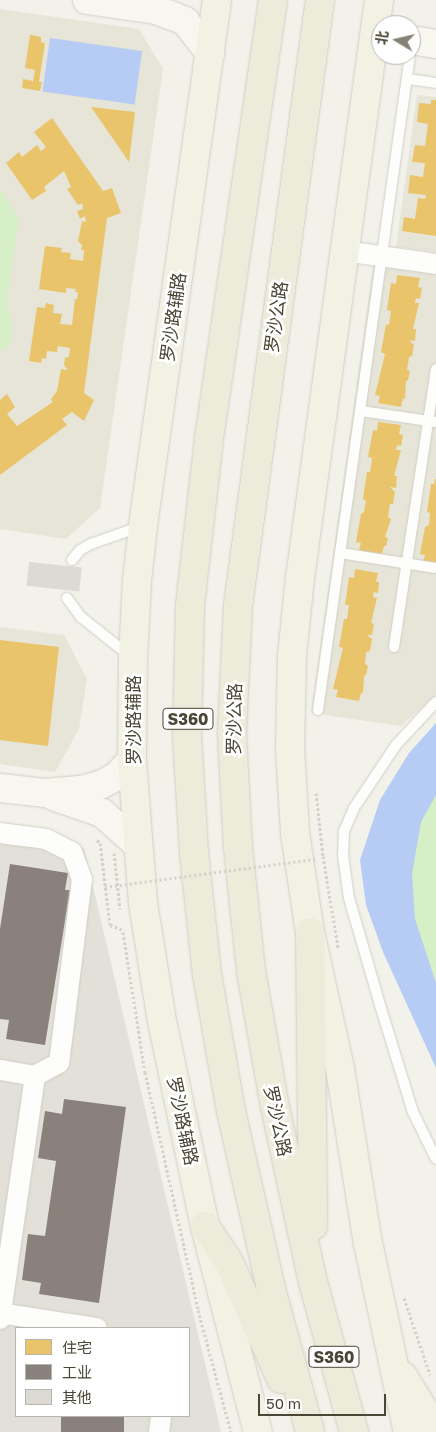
<!DOCTYPE html>
<html>
<head>
<meta charset="utf-8">
<style>
  body { margin:0 }
  #map { position:relative; width:436px; height:1432px; overflow:hidden; background:#f2f1ea; font-family:"Golos Text","Noto Sans SC",sans-serif }
  div>[style] { position:absolute }
  .residential>* { inset:0; background:#e7e5d7 }
  .industrial>* { inset:0; background:#e2e0d8 }
  .green>* { inset:0; background:#d6efc7 }
  .water>* { inset:0; background:#b6ccf4; transform-origin:0 0 }
  .homes>* { inset:0; background:#e9c46a }
  .industry>* { inset:0; background:#8a817c; transform-origin:0 0 }
  .building>* { inset:0; background:#dcdad2; transform-origin:0 0 }
  .path>* { height:3px; margin-top:-1.5px; transform-origin:0; background:repeating-linear-gradient(90deg,#d2d1ca 0 2.5px,transparent 0 5px) }
  .roads { filter:drop-shadow(0 0 1px #d0cfc7) drop-shadow(0 0 1px #d0cfc7) }
  .lane>* { height:10px; margin:-5px; padding:0 5px; transform-origin:5px; border-radius:5px; background:#fdfdfc }
  .street>* { height:20px; margin:-10px; padding:0 10px; transform-origin:10px; border-radius:10px; background:#fdfdfc }
  .secondary>* { height:28px; margin:-14px; padding:0 14px; transform-origin:14px; border-radius:14px; background:#f7f7ef }
  .primary>* { height:28px; margin:-14px; padding:0 14px; transform-origin:14px; border-radius:14px; background:#f1f1e4 }
  .highway>* { height:28px; margin:-14px; padding:0 14px; transform-origin:14px; border-radius:14px; background:#edebd9 }
  .path-bridge>* { height:3px; margin-top:-1.5px; transform-origin:0; background:repeating-linear-gradient(90deg,#d2d1ca 0 2.5px,transparent 0 5px) }
  span { translate:-50% -50%; white-space:nowrap; text-align:center; line-height:1.15; -webkit-text-stroke:5px #fff; paint-order:stroke }
  .shield-label span { padding:1px 4px; background:#fff; border:1px solid; border-radius:4px; -webkit-text-stroke-width:0 }
  .shield-label { font-size:16px; color:#494635; font-weight:700 }
  .street-label { font-size:18px; color:#494635 }
  .legend { position:absolute; left:15px; top:1327px; width:175px; height:90px; box-sizing:border-box; background:#fff; border:1px solid #b6b5ae; margin:0; padding:6px 9px; list-style:none; font-size:15px; color:#494635 }
  .legend li { display:flex; align-items:center; gap:10px; height:25px }
  .legend b { width:25px; border:1px solid #b6b5ae }
  .north { position:absolute; left:371px; top:15px; width:50px; height:50px; box-sizing:border-box; background:#fff; border:1px solid #b6b5ae; border-radius:50%; rotate:279deg; font-size:14px; font-weight:700; line-height:20px; text-align:center; color:#494635 }
  .north::after { content:''; display:block; margin:auto; width:18px; height:22px; background:#848274; clip-path:polygon(50% 0,100% 100%,50% 72%,0 100%) }
  .scale { position:absolute; left:258px; top:1394px; width:128px; height:22px; box-sizing:border-box; border:2px solid #494635; border-top:0; padding-left:6px; font-size:15px; line-height:18px; white-space:nowrap; color:#494635; -webkit-text-stroke:4px #fff; paint-order:stroke }
</style>
</head>
<body>
<div id="map">
  <div class="residential">
    <i style="clip-path:polygon(0 9px,139px 29px,163px 69px,100px 508px,66px 539px,1px 529px,0 531px)"></i>
    <i style="clip-path:polygon(417px 95px,436px 97px,436px 252px,396px 247px)"></i>
    <i style="clip-path:polygon(373px 265px,436px 274px,436px 695px,401px 726px,311px 713px)"></i>
    <i style="clip-path:polygon(0 627px,64px 635px,87px 679px,79px 729px,55px 772px,0 764px)"></i>
  </div>
  <div class="industrial">
    <i style="clip-path:polygon(evenodd,0 824px,51px 831px,84px 848px,221px 1432px,0 1432px,0 824px,16px 1328px,189px 1328px,189px 1416px,16px 1416px,16px 1328px)"></i>
  </div>
  <div class="green">
    <i style="clip-path:polygon(0 189px,19px 218px,7px 299px,12px 327px,10px 345px,0 352px)"></i>
    <i style="clip-path:polygon(436px 752px,436px 1029px,384px 839px)"></i>
  </div>
  <div class="water">
    <i style="left:50px;top:38px;width:93px;height:54px;rotate:8deg"></i>
    <i style="clip-path:polygon(436px 723px,436px 795px,421px 822px,412px 874px,415px 919px,436px 983px,436px 1068px,383px 952px,366px 905px,360px 860px,380px 800px,409px 753px)"></i>
  </div>
  <div class="homes">
    <i style="clip-path:polygon(30px 35px,41px 37px,41px 42px,45px 43px,39px 82px,42px 82px,40px 91px,22px 88px,23px 79px,33px 81px,35px 70px,25px 68px)"></i>
    <i style="clip-path:polygon(431px 100px,436px 100px,436px 236px,402px 231px,404px 217px,415px 219px,418px 198px,425px 199px,426px 195px,408px 193px,410px 175px,423px 177px,425px 163px,412px 162px,415px 145px,425px 146px,428px 124px,417px 122px,419px 103px,431px 104px)"></i>
    <i style="clip-path:polygon(91px 107px,135px 112px,129px 162px)"></i>
    <i style="clip-path:polygon(52px 118px,103px 191px,112px 188px,121px 213px,107px 218px,84px 393px,94px 400px,84px 421px,72px 412px,62px 419px,67px 425px,0 475px,0 400px,7px 394px,15px 407px,7px 414px,17px 426px,53px 402px,51px 399px,57px 391px,61px 369px,68px 370px,64px 365px,65px 358px,69px 357px,70px 348px,58px 346px,57px 352px,47px 351px,46px 359px,42px 358px,41px 363px,29px 361px,37px 307px,45px 308px,46px 303px,54px 305px,53px 313px,62px 314px,60px 324px,72px 325px,75px 299px,77px 299px,78px 293px,75px 292px,76px 289px,66px 288px,66px 293px,39px 289px,45px 246px,62px 248px,61px 252px,71px 253px,70px 259px,83px 261px,84px 250px,81px 250px,82px 245px,78px 241px,82px 221px,86px 222px,85px 216px,80px 219px,77px 211px,83px 209px,82px 203px,78px 205px,67px 189px,71px 187px,64px 171px,44px 187px,46px 191px,32px 200px,6px 163px,19px 152px,22px 157px,37px 145px,41px 151px,46px 147px,34px 132px)"></i>
    <i style="clip-path:polygon(397px 275px,420px 278px,418px 287px,422px 288px,420px 299px,416px 298px,415px 303px,419px 303px,413px 329px,416px 329px,415px 341px,409px 340px,414px 345px,412px 356px,409px 357px,407px 370px,410px 371px,408px 380px,406px 381px,405px 399px,403px 398px,401px 407px,378px 403px,380px 396px,375px 395px,385px 354px,381px 352px,386px 324px,389px 325px,391px 311px,387px 310px,391px 283px,396px 284px)"></i>
    <i style="clip-path:polygon(378px 422px,401px 425px,399px 434px,403px 435px,401px 446px,397px 445px,396px 450px,401px 450px,394px 476px,397px 476px,396px 488px,390px 487px,395px 492px,393px 504px,390px 504px,388px 517px,391px 519px,385px 537px,388px 538px,386px 546px,384px 546px,382px 554px,359px 550px,361px 543px,356px 542px,361px 514px,364px 512px,366px 501px,363px 499px,367px 472px,370px 472px,372px 458px,368px 457px,373px 430px,377px 431px)"></i>
    <i style="clip-path:polygon(435px 479px,436px 479px,436px 564px,423px 562px,425px 555px,420px 554px,425px 527px,429px 525px,430px 513px,427px 512px,431px 484px,434px 484px)"></i>
    <i style="clip-path:polygon(355px 569px,378px 573px,376px 582px,379px 582px,378px 593px,374px 592px,373px 597px,377px 598px,371px 623px,374px 624px,372px 635px,367px 635px,372px 639px,370px 651px,366px 652px,365px 664px,368px 666px,366px 675px,364px 676px,363px 693px,361px 693px,359px 701px,336px 697px,338px 690px,333px 689px,343px 648px,339px 647px,344px 619px,347px 619px,349px 605px,345px 605px,349px 577px,354px 578px)"></i>
    <i style="clip-path:polygon(0 640px,59px 647px,48px 746px,0 740px)"></i>
  </div>
  <div class="industry">
    <i style="clip-path:polygon(10px 864px,68px 873px,65px 890px,70px 890px,45px 1045px,6px 1039px,9px 1020px,0 1019px,0 929px)"></i>
    <i style="clip-path:polygon(64px 1099px,126px 1107px,99px 1303px,39px 1294px,41px 1283px,22px 1280px,28px 1234px,45px 1236px,56px 1161px,38px 1158px,45px 1111px,62px 1114px)"></i>
    <i style="left:61px;top:1416px;width:63px;height:16px"></i>
  </div>
  <div class="building">
    <i style="left:29px;top:562px;width:53px;height:24px;rotate:6deg"></i>
  </div>
  <div class="path">
    <i style="left:316px;top:793px;width:63px;rotate:83.7deg"></i>
    <i style="left:323px;top:856px;width:93px;rotate:80.7deg"></i>
    <i style="left:97px;top:840px;width:4px;rotate:45deg"></i>
    <i style="left:100px;top:843px;width:83px;rotate:83deg"></i>
    <i style="left:110px;top:925px;width:14px;rotate:21deg"></i>
    <i style="left:114px;top:853px;width:56px;rotate:83.9deg"></i>
    <i style="left:123px;top:932px;width:142px;rotate:81.1deg"></i>
    <i style="left:145px;top:1072px;width:244px;rotate:77.4deg"></i>
    <i style="left:198px;top:1310px;width:126px;rotate:74.9deg"></i>
    <i style="left:404px;top:1298px;width:81px;rotate:71.3deg"></i>
  </div>
  <div class="roads">
    <div class="lane">
      <i style="left:408px;top:79px;width:28px;rotate:8deg"></i>
      <i style="left:361px;top:411px;width:76px;rotate:8.3deg"></i>
      <i style="left:340px;top:553px;width:97px;rotate:8.9deg"></i>
      <i style="left:72px;top:560px;width:13px;rotate:-51deg"></i>
      <i style="left:80px;top:550px;width:13px;rotate:-29deg"></i>
      <i style="left:91px;top:544px;width:54px;rotate:-19.4deg"></i>
      <i style="left:67px;top:598px;width:24px;rotate:54deg"></i>
      <i style="left:81px;top:617px;width:63px;rotate:38.5deg"></i>
      <i style="left:394px;top:647px;width:281px;rotate:-81.4deg"></i>
      <i style="left:436px;top:702px;width:59px;rotate:132.9deg"></i>
      <i style="left:396px;top:745px;width:76px;rotate:123.7deg"></i>
      <i style="left:354px;top:808px;width:25px;rotate:113deg"></i>
      <i style="left:344px;top:831px;width:24px;rotate:92deg"></i>
      <i style="left:343px;top:855px;width:43px;rotate:82.1deg"></i>
      <i style="left:349px;top:898px;width:111px;rotate:73.8deg"></i>
      <i style="left:380px;top:1005px;width:112px;rotate:72.9deg"></i>
      <i style="left:413px;top:1112px;width:52px;rotate:63.9deg"></i>
      <i style="left:318px;top:710px;width:661px;rotate:-82deg"></i>
    </div>
    <div class="street">
      <i style="left:344px;top:251px;width:93px;rotate:8deg"></i>
      <i style="left:0;top:833px;width:46px;rotate:7.4deg"></i>
      <i style="left:46px;top:839px;width:29px;rotate:27deg"></i>
      <i style="left:72px;top:852px;width:29px;rotate:70deg"></i>
      <i style="left:82px;top:879px;width:185px;rotate:97.1deg"></i>
      <i style="left:59px;top:1063px;width:27px;rotate:152deg"></i>
      <i style="left:35px;top:1076px;width:36px;rotate:-170deg"></i>
      <i style="left:0;top:1313px;width:98px;rotate:8.8deg"></i>
      <i style="left:0;top:1319px;width:246px;rotate:-81.8deg"></i>
      <i style="left:159px;top:1432px;width:16px;rotate:-83deg"></i>
    </div>
    <div class="secondary">
      <i style="left:87px;top:0;width:70px;rotate:8.2deg"></i>
      <i style="left:156px;top:10px;width:15px;rotate:20deg"></i>
      <i style="left:170px;top:15px;width:16px;rotate:22deg"></i>
      <i style="left:185px;top:21px;width:41px;rotate:52deg"></i>
      <i style="left:411px;top:40px;width:25px;rotate:9deg"></i>
      <i style="left:0;top:788px;width:45px;rotate:6.3deg"></i>
      <i style="left:45px;top:793px;width:37px;rotate:-5deg"></i>
      <i style="left:82px;top:790px;width:19px;rotate:-16deg"></i>
      <i style="left:100px;top:785px;width:19px;rotate:-28deg"></i>
      <i style="left:117px;top:776px;width:22px;rotate:-47deg"></i>
      <i style="left:53px;top:796px;width:52px;rotate:19.1deg"></i>
      <i style="left:102px;top:813px;width:47px;rotate:41.5deg"></i>
    </div>
    <div class="primary">
      <i style="left:217px;top:0;width:531px;rotate:98.01deg"></i>
      <i style="left:143px;top:526px;width:55px;rotate:96.2deg"></i>
      <i style="left:137px;top:581px;width:77px;rotate:93deg"></i>
      <i style="left:133px;top:658px;width:102px;rotate:90.6deg"></i>
      <i style="left:132px;top:760px;width:143px;rotate:85.6deg"></i>
      <i style="left:143px;top:903px;width:114px;rotate:80.9deg"></i>
      <i style="left:161px;top:1016px;width:215px;rotate:78.2deg"></i>
      <i style="left:205px;top:1226px;width:213px;rotate:75.6deg"></i>
      <i style="left:379px;top:0;width:583px;rotate:97.78deg"></i>
      <i style="left:300px;top:578px;width:77px;rotate:95.9deg"></i>
      <i style="left:292px;top:655px;width:93px;rotate:91.2deg"></i>
      <i style="left:290px;top:748px;width:85px;rotate:86.6deg"></i>
      <i style="left:295px;top:833px;width:100px;rotate:81.4deg"></i>
      <i style="left:310px;top:932px;width:140px;rotate:77.6deg"></i>
      <i style="left:340px;top:1069px;width:176px;rotate:80.9deg"></i>
      <i style="left:368px;top:1243px;width:193px;rotate:78.1deg"></i>
      <i style="left:403px;top:1376px;width:63px;rotate:58.6deg"></i>
    </div>
    <div class="highway">
      <i style="left:273px;top:0;width:435px;rotate:98.3deg"></i>
      <i style="left:210px;top:430px;width:177px;rotate:96.5deg"></i>
      <i style="left:190px;top:606px;width:131px;rotate:91.3deg"></i>
      <i style="left:187px;top:737px;width:116px;rotate:86.5deg"></i>
      <i style="left:194px;top:853px;width:122px;rotate:83.9deg"></i>
      <i style="left:207px;top:974px;width:139px;rotate:80.1deg"></i>
      <i style="left:231px;top:1111px;width:182px;rotate:77.3deg"></i>
      <i style="left:271px;top:1289px;width:148px;rotate:74.7deg"></i>
      <i style="left:320px;top:0;width:612px;rotate:97.71deg"></i>
      <i style="left:238px;top:606px;width:128px;rotate:92.7deg"></i>
      <i style="left:232px;top:734px;width:113px;rotate:87deg"></i>
      <i style="left:238px;top:847px;width:125px;rotate:84deg"></i>
      <i style="left:251px;top:971px;width:133px;rotate:80deg"></i>
      <i style="left:274px;top:1102px;width:184px;rotate:77.8deg"></i>
      <i style="left:313px;top:1282px;width:156px;rotate:74.7deg"></i>
      <i style="left:310px;top:932px;width:294px;rotate:89.4deg"></i>
      <i style="left:205px;top:1226px;width:43px;rotate:56.3deg"></i>
      <i style="left:229px;top:1262px;width:128px;rotate:66deg"></i>
    </div>
  </div>
  <div class="path-bridge">
    <i style="left:105px;top:887px;width:212px;rotate:-7.6deg"></i>
  </div>
  <div class="shield-label">
    <span style="left:188px;top:719px">S360</span>
    <span style="left:334px;top:1357px">S360</span>
  </div>
  <div class="street-label">
    <span style="left:173px;top:317px;rotate:-82deg">罗沙路辅路</span>
    <span style="left:276px;top:317px;rotate:-82deg">罗沙公路</span>
    <span style="left:234px;top:719px;rotate:-89deg">罗沙公路</span>
    <span style="left:133px;top:720px;rotate:-90deg">罗沙路辅路</span>
    <span style="left:183px;top:1121px;rotate:78deg">罗沙路辅路</span>
    <span style="left:278px;top:1121px;rotate:78deg">罗沙公路</span>
  </div>
  <ul class="legend">
  <li><b style="height:14px;background:#e9c46a"></b>住宅</li>
  <li><b style="height:14px;background:#8a817c"></b>工业</li>
  <li><b style="height:14px;background:#dcdad2"></b>其他</li>
  </ul>
  <div class="north">北</div>
  <div class="scale">50 m</div>
</div>
</body>
</html>
